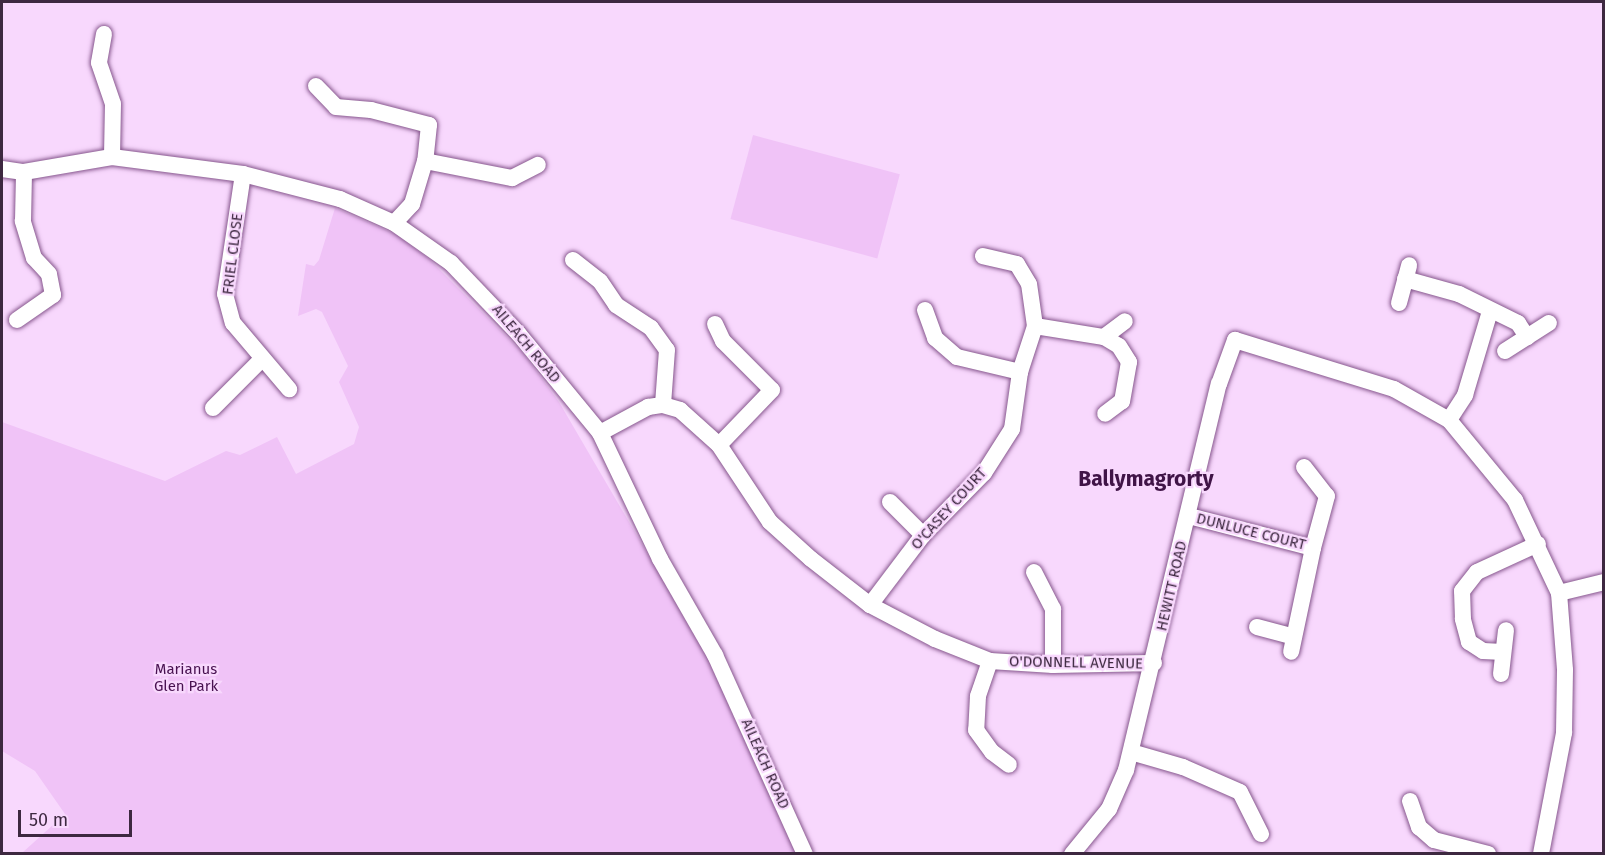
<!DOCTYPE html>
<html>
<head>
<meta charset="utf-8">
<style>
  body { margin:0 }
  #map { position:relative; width:1605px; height:855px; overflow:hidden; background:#f8d8fd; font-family:"Fira Sans",sans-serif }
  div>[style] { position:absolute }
  .green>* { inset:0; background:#f0c3f7; transform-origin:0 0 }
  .roads { filter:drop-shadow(0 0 2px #86568d) drop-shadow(0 0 2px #86568d) }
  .minor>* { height:16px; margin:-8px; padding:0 8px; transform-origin:8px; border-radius:8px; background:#fff }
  span { translate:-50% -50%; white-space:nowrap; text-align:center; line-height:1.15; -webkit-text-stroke:4.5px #f8d8fd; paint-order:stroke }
  .street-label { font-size:15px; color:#3d2840 }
  .park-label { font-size:15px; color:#481150 }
  .district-label { font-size:21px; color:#401447; font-weight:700 }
  .frame { position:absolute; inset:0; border:3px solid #3d2840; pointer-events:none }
  .scale { position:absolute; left:18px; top:810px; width:114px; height:27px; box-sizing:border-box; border:3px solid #3d2840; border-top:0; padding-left:8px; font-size:18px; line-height:21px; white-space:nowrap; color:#3d2840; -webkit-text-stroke:4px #f8d8fd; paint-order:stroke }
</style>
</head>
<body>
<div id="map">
  <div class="green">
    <i style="left:753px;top:135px;width:152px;height:87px;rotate:15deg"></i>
    <i style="clip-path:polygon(335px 208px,397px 235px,429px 259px,523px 353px,559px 402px,709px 659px,798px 853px,22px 853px,65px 814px,35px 771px,2px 751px,2px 422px,165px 481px,226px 451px,240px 455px,277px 437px,296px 474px,354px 444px,359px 427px,339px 382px,348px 366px,322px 312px,316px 309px,298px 316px,306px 264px,314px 266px,319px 260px)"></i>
  </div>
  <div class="roads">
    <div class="minor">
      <i style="left:104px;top:34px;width:29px;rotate:100deg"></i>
      <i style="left:99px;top:63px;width:43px;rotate:71.1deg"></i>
      <i style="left:113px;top:104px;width:53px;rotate:91.1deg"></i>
      <i style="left:316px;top:86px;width:29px;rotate:46deg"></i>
      <i style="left:336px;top:107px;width:35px;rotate:5deg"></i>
      <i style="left:371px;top:110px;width:60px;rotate:14.5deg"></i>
      <i style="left:429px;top:125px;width:36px;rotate:96deg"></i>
      <i style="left:425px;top:161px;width:45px;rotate:106.8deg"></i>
      <i style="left:412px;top:204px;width:26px;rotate:133deg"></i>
      <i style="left:425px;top:161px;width:89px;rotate:11.1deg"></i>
      <i style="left:512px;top:178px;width:29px;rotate:-27deg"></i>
      <i style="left:2px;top:169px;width:22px;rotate:8deg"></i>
      <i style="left:24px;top:172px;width:89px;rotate:-9.7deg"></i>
      <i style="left:112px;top:157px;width:132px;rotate:7.4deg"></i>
      <i style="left:243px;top:174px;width:100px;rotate:14.5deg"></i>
      <i style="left:340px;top:199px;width:59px;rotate:24deg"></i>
      <i style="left:394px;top:223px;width:70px;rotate:35.1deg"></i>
      <i style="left:451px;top:263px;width:97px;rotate:46.3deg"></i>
      <i style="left:518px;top:333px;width:129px;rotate:50.6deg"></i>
      <i style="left:600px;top:433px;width:140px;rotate:64.5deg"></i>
      <i style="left:660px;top:559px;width:111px;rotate:60.2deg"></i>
      <i style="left:715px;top:655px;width:218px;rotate:65.7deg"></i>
      <i style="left:243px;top:174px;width:121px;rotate:98.5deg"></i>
      <i style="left:225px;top:294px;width:30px;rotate:75deg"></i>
      <i style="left:233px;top:323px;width:87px;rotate:49.7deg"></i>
      <i style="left:573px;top:260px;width:34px;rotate:38deg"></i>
      <i style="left:600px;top:281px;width:29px;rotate:56deg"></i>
      <i style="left:616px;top:305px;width:42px;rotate:33.3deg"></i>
      <i style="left:651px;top:328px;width:27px;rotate:54deg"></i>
      <i style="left:667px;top:350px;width:55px;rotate:94.2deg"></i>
      <i style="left:1405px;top:279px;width:56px;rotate:15.5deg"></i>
      <i style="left:1459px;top:294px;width:66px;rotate:26.2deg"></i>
      <i style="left:1518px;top:323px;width:17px;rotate:57deg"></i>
      <i style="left:1399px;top:303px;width:39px;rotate:-75deg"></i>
      <i style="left:925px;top:310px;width:30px;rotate:70deg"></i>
      <i style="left:935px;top:338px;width:29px;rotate:41deg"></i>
      <i style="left:957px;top:357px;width:65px;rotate:13.4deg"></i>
      <i style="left:17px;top:320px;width:44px;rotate:-34.8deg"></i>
      <i style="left:53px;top:295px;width:21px;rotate:-101deg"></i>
      <i style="left:49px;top:274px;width:22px;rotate:-133deg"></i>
      <i style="left:34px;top:258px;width:39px;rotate:-107deg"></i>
      <i style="left:23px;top:221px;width:49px;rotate:-88.8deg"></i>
      <i style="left:715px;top:324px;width:19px;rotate:65deg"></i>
      <i style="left:723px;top:341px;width:69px;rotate:45deg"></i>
      <i style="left:772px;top:390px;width:76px;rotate:133.9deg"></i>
      <i style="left:1035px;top:326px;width:70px;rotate:9.1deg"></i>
      <i style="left:1104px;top:337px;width:17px;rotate:31deg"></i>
      <i style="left:1119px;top:346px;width:19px;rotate:58deg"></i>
      <i style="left:1129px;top:362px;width:40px;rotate:100deg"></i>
      <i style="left:1122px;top:401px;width:21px;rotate:143deg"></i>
      <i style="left:1104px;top:337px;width:26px;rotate:-37deg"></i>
      <i style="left:1505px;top:351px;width:52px;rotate:-32.5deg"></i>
      <i style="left:213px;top:408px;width:68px;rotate:-45deg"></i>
      <i style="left:1449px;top:420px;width:30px;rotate:-57deg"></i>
      <i style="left:1465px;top:395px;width:88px;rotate:-73.4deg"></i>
      <i style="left:600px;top:433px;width:55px;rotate:-28.4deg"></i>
      <i style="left:648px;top:407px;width:15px;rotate:-8deg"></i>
      <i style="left:663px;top:405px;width:18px;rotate:16deg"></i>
      <i style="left:680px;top:410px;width:52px;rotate:41.9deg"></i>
      <i style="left:719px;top:445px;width:92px;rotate:56.5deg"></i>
      <i style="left:770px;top:522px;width:55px;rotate:42.1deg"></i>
      <i style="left:811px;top:559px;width:75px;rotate:37.9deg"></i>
      <i style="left:870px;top:605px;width:73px;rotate:27.6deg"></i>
      <i style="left:935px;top:639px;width:59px;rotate:21.8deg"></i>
      <i style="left:990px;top:661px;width:63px;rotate:3.6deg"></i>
      <i style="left:1053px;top:665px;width:101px;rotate:-1.1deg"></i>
      <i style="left:1304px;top:467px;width:37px;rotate:52deg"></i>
      <i style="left:1327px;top:496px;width:54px;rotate:105.1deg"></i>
      <i style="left:890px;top:502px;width:47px;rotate:45deg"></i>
      <i style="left:1189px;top:516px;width:128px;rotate:14.5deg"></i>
      <i style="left:1313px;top:548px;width:106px;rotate:101.9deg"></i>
      <i style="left:1034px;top:572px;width:42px;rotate:62.8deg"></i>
      <i style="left:1053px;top:609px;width:56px;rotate:90deg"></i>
      <i style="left:1559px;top:593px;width:46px;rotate:-13.7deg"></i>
      <i style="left:870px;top:605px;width:88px;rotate:-52.9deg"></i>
      <i style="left:923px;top:535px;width:87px;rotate:-45.5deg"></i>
      <i style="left:984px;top:473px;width:52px;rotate:-57.5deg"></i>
      <i style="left:1012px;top:429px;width:58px;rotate:-82deg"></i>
      <i style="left:1020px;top:372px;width:48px;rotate:-71.9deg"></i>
      <i style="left:1035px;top:326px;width:42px;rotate:-98.1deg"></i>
      <i style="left:1029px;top:284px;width:23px;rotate:-121deg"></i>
      <i style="left:1017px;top:264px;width:35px;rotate:-167deg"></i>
      <i style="left:1257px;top:627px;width:38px;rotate:15deg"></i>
      <i style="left:1503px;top:652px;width:20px;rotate:-177deg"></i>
      <i style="left:1483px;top:651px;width:17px;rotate:-147deg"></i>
      <i style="left:1469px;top:642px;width:24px;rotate:-105deg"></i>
      <i style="left:1463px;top:619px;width:28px;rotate:-92deg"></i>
      <i style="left:1462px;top:591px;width:24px;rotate:-52deg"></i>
      <i style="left:1477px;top:572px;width:67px;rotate:-24.7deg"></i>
      <i style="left:990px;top:661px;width:37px;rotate:109deg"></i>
      <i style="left:978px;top:696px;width:34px;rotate:93deg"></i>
      <i style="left:976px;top:730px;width:27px;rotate:54deg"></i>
      <i style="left:992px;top:752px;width:21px;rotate:37deg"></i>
      <i style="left:1501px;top:674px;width:44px;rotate:-83.5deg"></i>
      <i style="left:1131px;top:752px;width:54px;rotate:16.1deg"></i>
      <i style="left:1183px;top:767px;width:62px;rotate:23.7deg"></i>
      <i style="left:1240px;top:792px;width:47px;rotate:63.4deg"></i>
      <i style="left:1410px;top:801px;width:28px;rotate:71deg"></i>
      <i style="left:1419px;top:827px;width:20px;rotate:41deg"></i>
      <i style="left:1434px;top:840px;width:56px;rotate:14.5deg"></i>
      <i style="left:1072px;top:854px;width:58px;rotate:-50.6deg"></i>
      <i style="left:1109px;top:809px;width:43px;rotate:-66.4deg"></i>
      <i style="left:1126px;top:770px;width:397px;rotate:-76.5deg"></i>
      <i style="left:1219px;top:384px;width:47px;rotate:-70deg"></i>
      <i style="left:1235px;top:340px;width:166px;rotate:17.1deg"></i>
      <i style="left:1394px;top:389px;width:63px;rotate:29.4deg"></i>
      <i style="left:1449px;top:420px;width:104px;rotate:50.5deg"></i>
      <i style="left:1515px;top:500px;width:103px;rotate:64.7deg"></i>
      <i style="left:1559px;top:593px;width:77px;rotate:85.5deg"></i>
      <i style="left:1565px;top:670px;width:63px;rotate:90.9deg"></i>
      <i style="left:1564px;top:733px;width:123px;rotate:100.8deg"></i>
    </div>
  </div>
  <div class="street-label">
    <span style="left:233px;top:254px;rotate:-83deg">FRIEL CLOSE</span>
    <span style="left:526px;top:344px;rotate:50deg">AILEACH ROAD</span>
    <span style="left:949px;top:509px;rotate:-48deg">O'CASEY COURT</span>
    <span style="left:1251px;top:532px;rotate:14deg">DUNLUCE COURT</span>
    <span style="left:1172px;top:586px;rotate:-77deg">HEWITT ROAD</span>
    <span style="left:1076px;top:663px;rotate:1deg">O'DONNELL AVENUE</span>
    <span style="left:765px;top:764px;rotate:66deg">AILEACH ROAD</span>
  </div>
  <div class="park-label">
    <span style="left:186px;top:678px">Marianus<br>Glen Park</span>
  </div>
  <div class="district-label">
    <span style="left:1146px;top:479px">Ballymagrorty</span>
  </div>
  <div class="frame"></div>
  <div class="scale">50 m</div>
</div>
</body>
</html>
